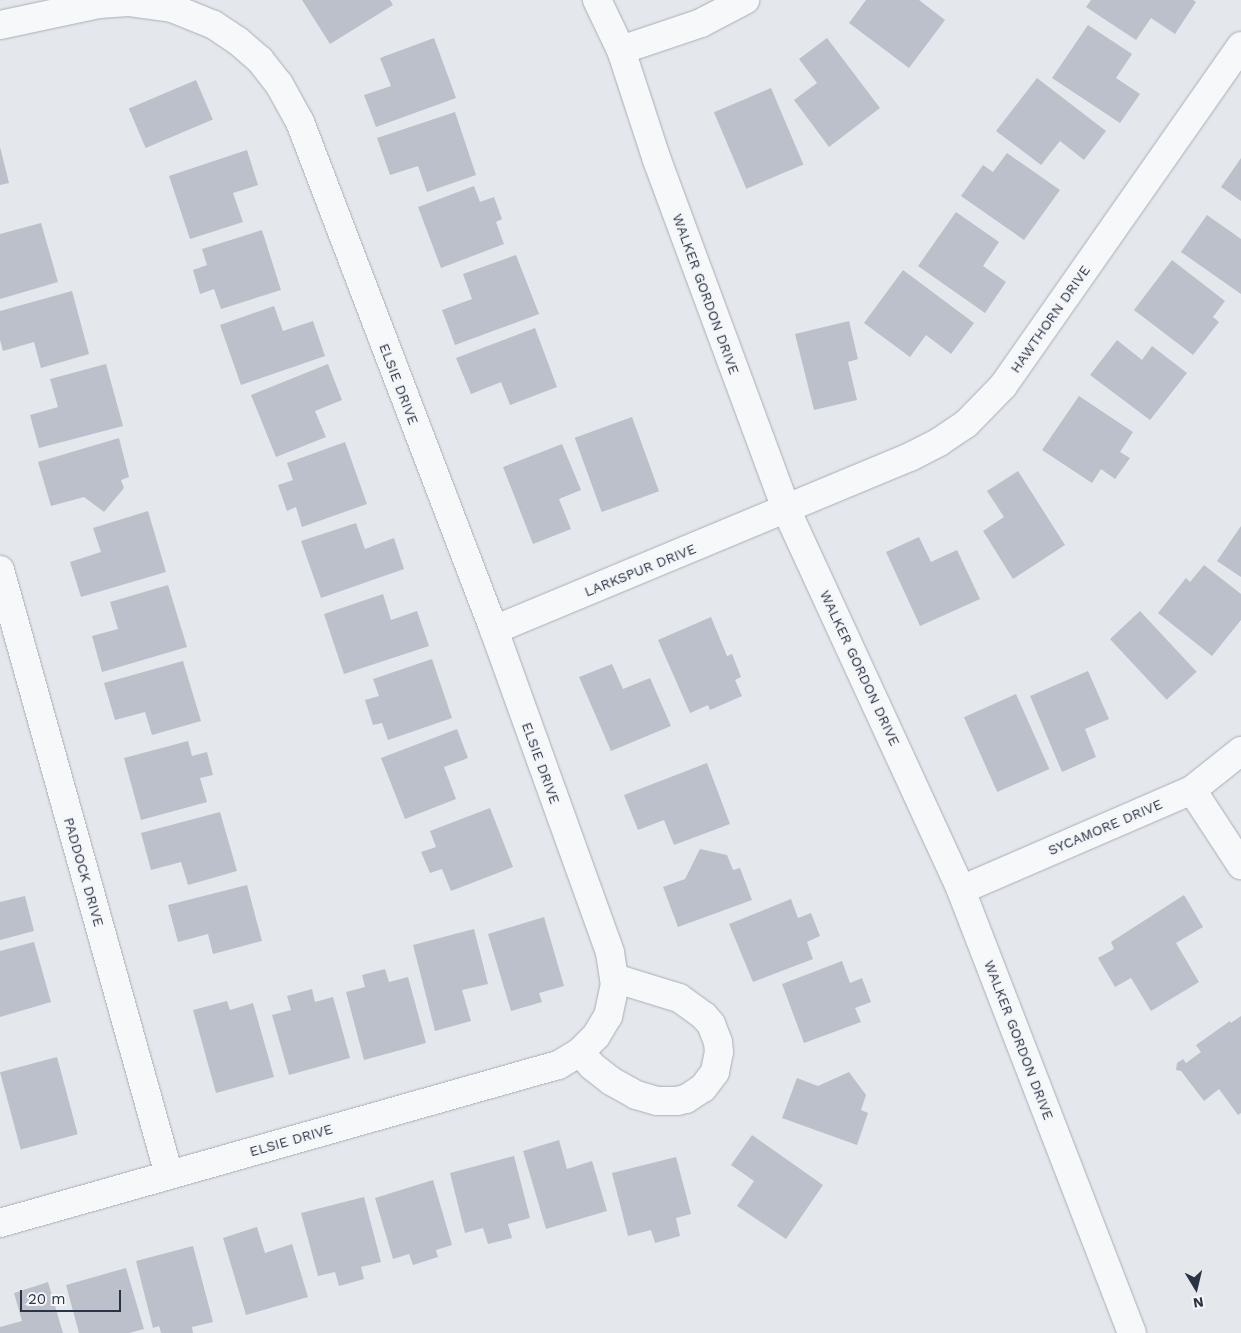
<!DOCTYPE html>
<html>
<head>
<meta charset="utf-8">
<style>
  body { margin:0 }
  #map { position:relative; width:1241px; height:1333px; overflow:hidden; background:#e4e7ec; font-family:"Work Sans",sans-serif }
  div>[style] { position:absolute }
  .building>* { inset:0; background:#bbc0ca; transform-origin:0 0 }
  .roads { filter:drop-shadow(0 0 1px #a9aeb7) drop-shadow(0 0 1px #a9aeb7) }
  .street>* { height:28px; margin:-14px; padding:0 14px; transform-origin:14px; border-radius:14px; background:#f7f8fa }
  span { translate:-50% -50%; white-space:nowrap; text-align:center; line-height:1.15; -webkit-text-stroke:5px #f4f6f9; paint-order:stroke }
  .street-label { font-size:14px; color:#2b3445 }
  .north { position:absolute; left:1171px; top:1263px; width:50px; height:50px; -webkit-text-stroke:4px #f4f6f9; paint-order:stroke; rotate:171deg; font-size:14px; font-weight:700; line-height:20px; text-align:center; color:#2b3445 }
  .north::after { content:''; display:block; margin:auto; width:18px; height:22px; background:#2b3445; clip-path:polygon(50% 0,100% 100%,50% 72%,0 100%) }
  .scale { position:absolute; left:20px; top:1290px; width:101px; height:22px; box-sizing:border-box; border:2px solid #2b3445; border-top:0; padding-left:6px; font-size:15px; line-height:18px; white-space:nowrap; color:#2b3445; -webkit-text-stroke:4px #f4f6f9; paint-order:stroke }
</style>
</head>
<body>
<div id="map">
  <div class="building">
    <i style="clip-path:polygon(302px 0,390px 0,393px 5px,330px 44px)"></i>
    <i style="clip-path:polygon(866px 0,919px 0,945px 20px,909px 68px,849px 23px)"></i>
    <i style="clip-path:polygon(1091px 0,1193px 0,1196px 2px,1175px 34px,1151px 18px,1136px 40px,1086px 7px)"></i>
    <i style="clip-path:polygon(1088px 25px,1132px 54px,1116px 78px,1140px 94px,1120px 123px,1052px 78px)"></i>
    <i style="clip-path:polygon(434px 38px,456px 98px,376px 127px,364px 95px,391px 86px,380px 58px)"></i>
    <i style="clip-path:polygon(827px 38px,880px 108px,829px 147px,794px 100px,817px 83px,799px 59px)"></i>
    <i style="clip-path:polygon(1037px 78px,1106px 131px,1084px 160px,1060px 141px,1041px 165px,996px 131px)"></i>
    <i style="left:196px;top:80px;width:43px;height:73px;rotate:67deg"></i>
    <i style="left:771px;top:88px;width:83px;height:62px;rotate:67deg"></i>
    <i style="clip-path:polygon(455px 112px,476px 175px,427px 192px,418px 166px,390px 175px,377px 138px)"></i>
    <i style="clip-path:polygon(0 147px,9px 183px,0 185px)"></i>
    <i style="clip-path:polygon(247px 150px,258px 185px,233px 193px,243px 222px,190px 239px,169px 176px)"></i>
    <i style="clip-path:polygon(1007px 153px,1060px 190px,1024px 240px,961px 196px,983px 165px,993px 172px)"></i>
    <i style="clip-path:polygon(1241px 158px,1241px 201px,1221px 187px)"></i>
    <i style="clip-path:polygon(474px 186px,480px 202px,494px 197px,502px 219px,496px 222px,504px 244px,441px 268px,418px 207px)"></i>
    <i style="clip-path:polygon(956px 212px,999px 242px,983px 266px,1006px 282px,985px 313px,918px 266px)"></i>
    <i style="clip-path:polygon(1207px 215px,1241px 239px,1241px 294px,1181px 252px)"></i>
    <i style="clip-path:polygon(41px 223px,58px 282px,0 299px,0 234px)"></i>
    <i style="clip-path:polygon(262px 230px,281px 290px,221px 309px,214px 289px,200px 294px,193px 270px,207px 265px,202px 249px)"></i>
    <i style="clip-path:polygon(516px 255px,539px 314px,455px 345px,442px 310px,472px 299px,463px 274px)"></i>
    <i style="clip-path:polygon(1172px 260px,1225px 301px,1213px 317px,1219px 322px,1193px 355px,1134px 310px)"></i>
    <i style="clip-path:polygon(903px 270px,974px 323px,951px 354px,926px 335px,910px 357px,864px 323px)"></i>
    <i style="clip-path:polygon(72px 291px,89px 354px,41px 368px,34px 342px,3px 351px,0 340px,0 311px)"></i>
    <i style="clip-path:polygon(274px 306px,283px 331px,313px 321px,325px 356px,241px 385px,220px 325px)"></i>
    <i style="clip-path:polygon(849px 321px,858px 359px,848px 362px,857px 400px,814px 410px,795px 334px)"></i>
    <i style="clip-path:polygon(535px 328px,557px 387px,510px 405px,501px 382px,471px 394px,456px 358px)"></i>
    <i style="clip-path:polygon(1117px 340px,1142px 360px,1152px 346px,1187px 373px,1150px 420px,1090px 375px)"></i>
    <i style="clip-path:polygon(106px 364px,123px 426px,39px 448px,30px 415px,58px 407px,50px 379px)"></i>
    <i style="clip-path:polygon(328px 364px,342px 400px,315px 411px,326px 437px,276px 457px,251px 395px)"></i>
    <i style="clip-path:polygon(1079px 396px,1133px 432px,1120px 452px,1130px 458px,1115px 479px,1101px 469px,1092px 483px,1042px 450px)"></i>
    <i style="left:632px;top:417px;width:79px;height:61px;rotate:70deg"></i>
    <i style="clip-path:polygon(119px 438px,129px 477px,121px 480px,124px 488px,104px 512px,84px 497px,51px 506px,38px 462px)"></i>
    <i style="clip-path:polygon(345px 442px,367px 504px,302px 527px,296px 507px,287px 511px,278px 485px,293px 480px,287px 463px)"></i>
    <i style="clip-path:polygon(562px 444px,581px 490px,559px 499px,571px 529px,533px 544px,503px 467px)"></i>
    <i style="clip-path:polygon(1018px 471px,1065px 545px,1013px 579px,983px 531px,1004px 517px,987px 491px)"></i>
    <i style="clip-path:polygon(148px 511px,166px 572px,81px 597px,70px 562px,101px 552px,93px 528px)"></i>
    <i style="clip-path:polygon(356px 523px,365px 549px,394px 538px,404px 569px,321px 598px,301px 541px)"></i>
    <i style="clip-path:polygon(1241px 526px,1241px 577px,1217px 561px)"></i>
    <i style="clip-path:polygon(919px 537px,931px 562px,957px 550px,980px 599px,920px 626px,886px 552px)"></i>
    <i style="clip-path:polygon(1204px 565px,1241px 594px,1241px 620px,1212px 656px,1158px 613px,1186px 578px,1190px 582px)"></i>
    <i style="clip-path:polygon(168px 585px,187px 647px,102px 672px,92px 636px,118px 629px,110px 602px)"></i>
    <i style="clip-path:polygon(383px 594px,391px 620px,417px 611px,429px 646px,344px 674px,324px 614px)"></i>
    <i style="left:1140px;top:611px;width:83px;height:41px;rotate:47deg"></i>
    <i style="clip-path:polygon(711px 617px,727px 656px,732px 654px,741px 677px,735px 680px,742px 696px,710px 710px,708px 705px,690px 713px,658px 640px)"></i>
    <i style="clip-path:polygon(432px 659px,452px 718px,388px 740px,382px 723px,373px 725px,365px 700px,379px 696px,373px 679px)"></i>
    <i style="clip-path:polygon(183px 661px,201px 721px,152px 735px,145px 712px,115px 720px,104px 683px)"></i>
    <i style="clip-path:polygon(612px 664px,623px 689px,650px 678px,671px 726px,611px 751px,579px 677px)"></i>
    <i style="clip-path:polygon(1088px 671px,1109px 719px,1085px 729px,1096px 757px,1062px 772px,1030px 696px)"></i>
    <i style="left:1016px;top:694px;width:82px;height:57px;rotate:66deg"></i>
    <i style="clip-path:polygon(457px 729px,468px 758px,444px 767px,456px 799px,405px 819px,381px 758px)"></i>
    <i style="clip-path:polygon(188px 741px,192px 756px,207px 752px,213px 775px,200px 778px,207px 802px,141px 820px,124px 758px)"></i>
    <i style="clip-path:polygon(707px 763px,730px 824px,674px 845px,664px 820px,638px 830px,624px 795px)"></i>
    <i style="clip-path:polygon(490px 808px,513px 867px,451px 891px,442px 869px,430px 873px,421px 852px,436px 847px,430px 831px)"></i>
    <i style="clip-path:polygon(220px 812px,237px 871px,188px 885px,181px 862px,151px 870px,141px 833px)"></i>
    <i style="clip-path:polygon(700px 849px,727px 855px,733px 870px,740px 868px,752px 900px,678px 927px,663px 887px,685px 879px)"></i>
    <i style="clip-path:polygon(247px 885px,262px 941px,213px 954px,208px 934px,178px 942px,168px 905px)"></i>
    <i style="clip-path:polygon(1184px 895px,1203px 927px,1176px 943px,1199px 982px,1151px 1011px,1131px 978px,1115px 987px,1098px 958px,1114px 949px,1111px 942px)"></i>
    <i style="clip-path:polygon(25px 896px,34px 931px,0 940px,0 902px)"></i>
    <i style="clip-path:polygon(791px 899px,798px 918px,811px 913px,820px 936px,807px 942px,813px 959px,753px 982px,729px 924px)"></i>
    <i style="clip-path:polygon(544px 917px,564px 986px,539px 993px,542px 1002px,511px 1011px,488px 934px)"></i>
    <i style="clip-path:polygon(474px 929px,488px 984px,462px 990px,471px 1021px,435px 1031px,413px 945px)"></i>
    <i style="clip-path:polygon(34px 942px,51px 1002px,0 1017px,0 951px)"></i>
    <i style="clip-path:polygon(842px 961px,850px 983px,862px 978px,871px 1002px,855px 1008px,861px 1022px,804px 1043px,782px 984px)"></i>
    <i style="clip-path:polygon(385px 969px,389px 982px,408px 977px,426px 1043px,364px 1060px,346px 992px,365px 987px,362px 975px)"></i>
    <i style="clip-path:polygon(312px 989px,315px 1002px,333px 997px,350px 1058px,289px 1075px,272px 1015px,291px 1010px,287px 996px)"></i>
    <i style="clip-path:polygon(227px 1001px,230px 1010px,253px 1003px,274px 1077px,216px 1093px,193px 1010px)"></i>
    <i style="clip-path:polygon(1241px 1016px,1241px 1113px,1238px 1115px,1219px 1089px,1204px 1101px,1181px 1071px,1176px 1070px,1177px 1063px,1183px 1059px,1186px 1063px,1201px 1052px,1196px 1045px,1230px 1021px,1231px 1023px)"></i>
    <i style="left:57px;top:1057px;width:80px;height:59px;rotate:75deg"></i>
    <i style="clip-path:polygon(849px 1072px,866px 1095px,861px 1110px,868px 1113px,857px 1145px,782px 1118px,797px 1078px,818px 1086px)"></i>
    <i style="clip-path:polygon(752px 1135px,823px 1185px,786px 1239px,737px 1206px,754px 1181px,731px 1165px)"></i>
    <i style="clip-path:polygon(559px 1140px,567px 1169px,592px 1161px,607px 1211px,546px 1229px,523px 1151px)"></i>
    <i style="clip-path:polygon(514px 1156px,530px 1218px,508px 1224px,512px 1238px,488px 1244px,483px 1228px,465px 1233px,450px 1173px)"></i>
    <i style="clip-path:polygon(676px 1157px,691px 1214px,676px 1218px,680px 1236px,655px 1243px,651px 1230px,628px 1236px,612px 1173px)"></i>
    <i style="clip-path:polygon(433px 1180px,452px 1245px,436px 1250px,438px 1257px,413px 1265px,409px 1254px,393px 1259px,375px 1198px)"></i>
    <i style="clip-path:polygon(364px 1197px,381px 1262px,361px 1267px,364px 1279px,339px 1286px,335px 1272px,318px 1276px,301px 1213px)"></i>
    <i style="clip-path:polygon(257px 1227px,265px 1253px,292px 1244px,308px 1297px,246px 1315px,223px 1238px)"></i>
    <i style="clip-path:polygon(193px 1246px,213px 1322px,192px 1327px,193px 1333px,161px 1333px,159px 1326px,153px 1328px,136px 1261px)"></i>
    <i style="clip-path:polygon(126px 1268px,144px 1329px,129px 1333px,79px 1333px,66px 1285px)"></i>
    <i style="clip-path:polygon(48px 1282px,63px 1333px,0 1333px,0 1327px,22px 1321px,14px 1293px)"></i>
  </div>
  <div class="roads">
    <div class="street">
      <i style="left:597px;top:0;width:55px;rotate:64.4deg"></i>
      <i style="left:621px;top:50px;width:116px;rotate:71.9deg"></i>
      <i style="left:657px;top:160px;width:372px;rotate:69.7deg"></i>
      <i style="left:786px;top:509px;width:419px;rotate:65.3deg"></i>
      <i style="left:961px;top:890px;width:475px;rotate:68.9deg"></i>
      <i style="left:0;top:25px;width:101px;rotate:-12deg"></i>
      <i style="left:99px;top:4px;width:29px;rotate:-4deg"></i>
      <i style="left:128px;top:2px;width:44px;rotate:7.8deg"></i>
      <i style="left:172px;top:8px;width:45px;rotate:22deg"></i>
      <i style="left:214px;top:25px;width:29px;rotate:34deg"></i>
      <i style="left:238px;top:41px;width:29px;rotate:41deg"></i>
      <i style="left:260px;top:60px;width:31px;rotate:52deg"></i>
      <i style="left:279px;top:84px;width:43px;rotate:61.1deg"></i>
      <i style="left:300px;top:122px;width:544px;rotate:69.1deg"></i>
      <i style="left:494px;top:630px;width:343px;rotate:70.2deg"></i>
      <i style="left:610px;top:953px;width:31px;rotate:81deg"></i>
      <i style="left:615px;top:984px;width:33px;rotate:102deg"></i>
      <i style="left:608px;top:1016px;width:23px;rotate:121deg"></i>
      <i style="left:596px;top:1036px;width:23px;rotate:135deg"></i>
      <i style="left:580px;top:1052px;width:26px;rotate:149deg"></i>
      <i style="left:558px;top:1065px;width:580px;rotate:164.19deg"></i>
      <i style="left:621px;top:50px;width:84px;rotate:-18.6deg"></i>
      <i style="left:701px;top:23px;width:50px;rotate:-27.6deg"></i>
      <i style="left:0;top:570px;width:628px;rotate:74.39deg"></i>
      <i style="left:494px;top:630px;width:451px;rotate:-22.6deg"></i>
      <i style="left:910px;top:457px;width:33px;rotate:-27deg"></i>
      <i style="left:939px;top:442px;width:32px;rotate:-34deg"></i>
      <i style="left:966px;top:424px;width:53px;rotate:-45.8deg"></i>
      <i style="left:1003px;top:386px;width:415px;rotate:-55deg"></i>
      <i style="left:1192px;top:790px;width:90px;rotate:56.8deg"></i>
      <i style="left:961px;top:890px;width:252px;rotate:-23.4deg"></i>
      <i style="left:1192px;top:790px;width:63px;rotate:-38.5deg"></i>
      <i style="left:580px;top:1052px;width:18px;rotate:49deg"></i>
      <i style="left:592px;top:1066px;width:24px;rotate:38deg"></i>
      <i style="left:611px;top:1081px;width:29px;rotate:29deg"></i>
      <i style="left:636px;top:1095px;width:22px;rotate:16deg"></i>
      <i style="left:657px;top:1101px;width:20px"></i>
      <i style="left:677px;top:1101px;width:9px;rotate:-13deg"></i>
      <i style="left:686px;top:1099px;width:20px;rotate:-33deg"></i>
      <i style="left:703px;top:1088px;width:20px;rotate:-53deg"></i>
      <i style="left:715px;top:1072px;width:20px;rotate:-79deg"></i>
      <i style="left:719px;top:1052px;width:10px;rotate:-96deg"></i>
      <i style="left:718px;top:1042px;width:19px;rotate:-111deg"></i>
      <i style="left:711px;top:1024px;width:11px;rotate:-131deg"></i>
      <i style="left:704px;top:1016px;width:31px;rotate:-144deg"></i>
      <i style="left:679px;top:998px;width:68px;rotate:-162.9deg"></i>
    </div>
  </div>
  <div class="street-label">
    <span style="left:706px;top:294px;rotate:70deg">WALKER GORDON DRIVE</span>
    <span style="left:1050px;top:319px;rotate:-55deg">HAWTHORN DRIVE</span>
    <span style="left:399px;top:384px;rotate:69deg">ELSIE DRIVE</span>
    <span style="left:640px;top:570px;rotate:-22deg">LARKSPUR DRIVE</span>
    <span style="left:860px;top:668px;rotate:65deg">WALKER GORDON DRIVE</span>
    <span style="left:541px;top:763px;rotate:70deg">ELSIE DRIVE</span>
    <span style="left:1105px;top:827px;rotate:-23deg">SYCAMORE DRIVE</span>
    <span style="left:84px;top:872px;rotate:74deg">PADDOCK DRIVE</span>
    <span style="left:1019px;top:1040px;rotate:69deg">WALKER GORDON DRIVE</span>
    <span style="left:291px;top:1140px;rotate:-16deg">ELSIE DRIVE</span>
  </div>
  <div class="north">N</div>
  <div class="scale">20 m</div>
</div>
</body>
</html>
